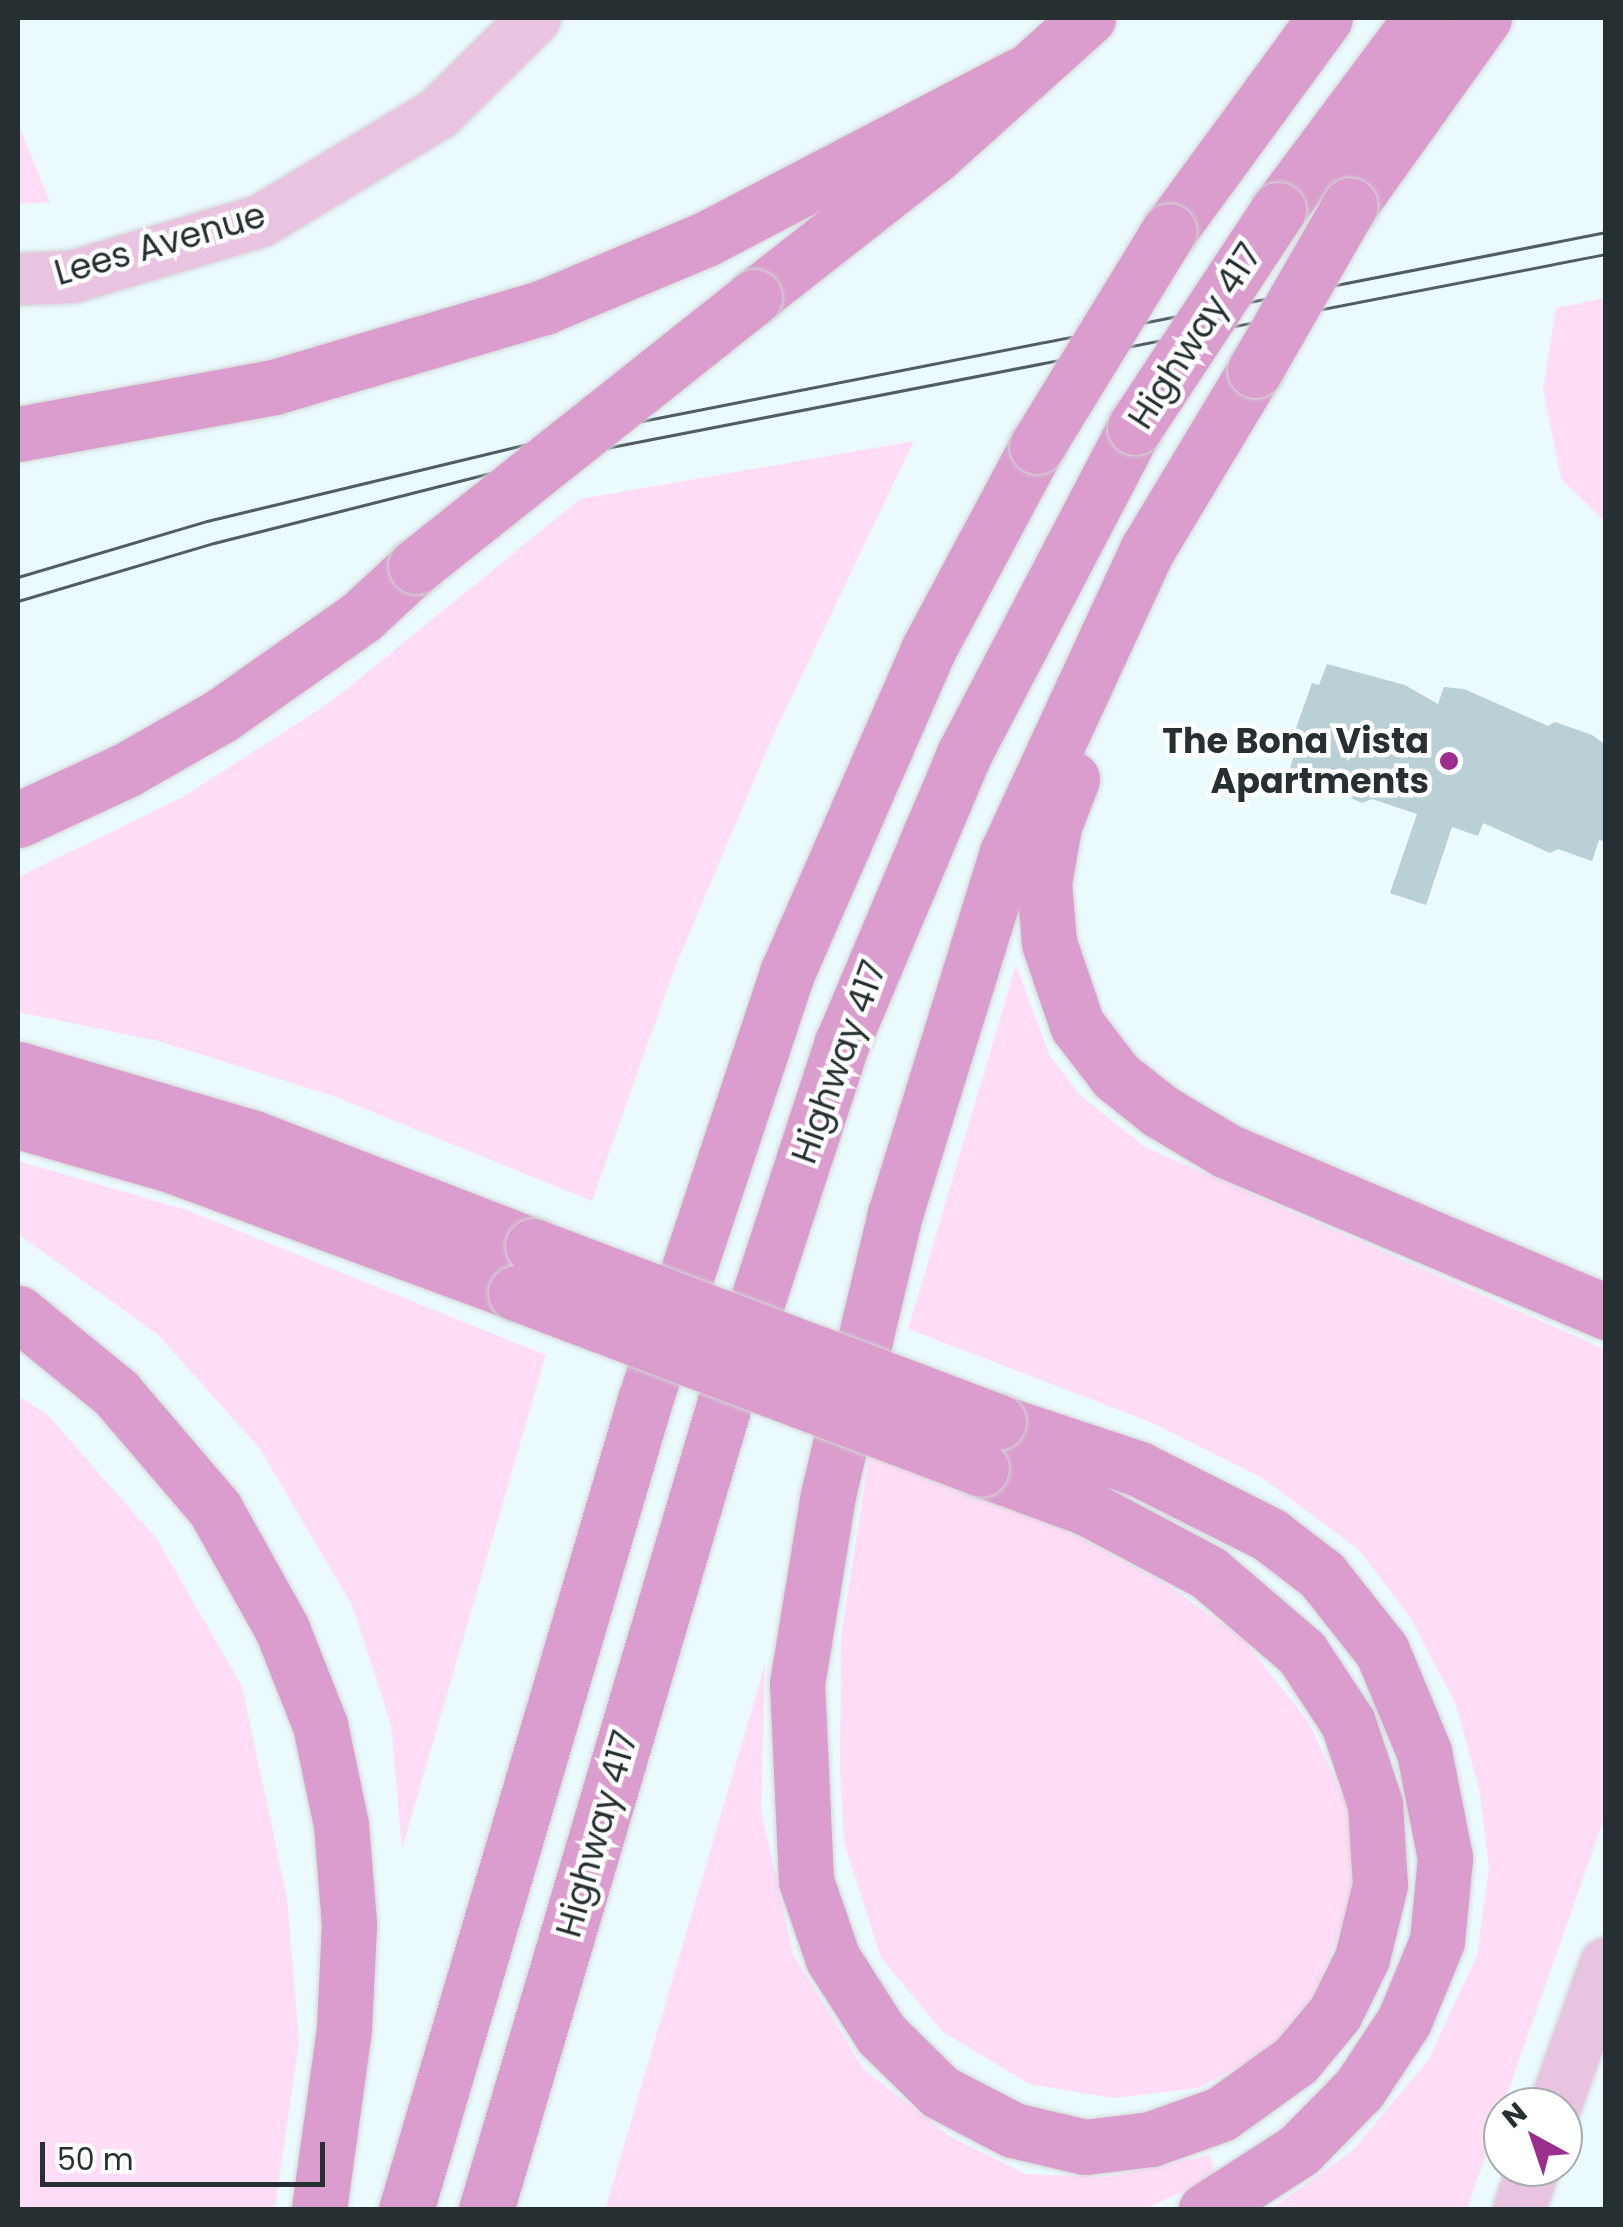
<!DOCTYPE html>
<html>
<head>
<meta charset="utf-8">
<style>
  body { margin:0 }
  #map { position:relative; width:1623px; height:2227px; overflow:hidden; background:#ebfafd; font-family:Poppins,sans-serif }
  div>[style] { position:absolute }
  .green>* { inset:0; background:#ffddf7 }
  .building>* { inset:0; background:#b8d0d6 }
  .roads { filter:drop-shadow(0 0 2px #d4d6d6) drop-shadow(0 0 2px #d4d6d6) }
  .major>* { height:52px; margin:-26px; padding:0 26px; transform-origin:26px; border-radius:26px; background:#e9c4e1 }
  .highway>* { height:55px; margin:-27.5px; padding:0 27.5px; transform-origin:27.5px; border-radius:27.5px; background:#da9dcd }
  .tram>* { height:2.5px; margin:-1.25px; padding:0 1.25px; transform-origin:1.25px; border-radius:1.25px; background:#525d5f }
  .bridges { filter:drop-shadow(0 0 2px #d4d6d6) drop-shadow(0 0 2px #d4d6d6) }
  .highway-bridge>* { height:55px; margin:-27.5px; padding:0 27.5px; transform-origin:27.5px; border-radius:27.5px; background:#da9dcd }
  .dots>* { width:28px; height:28px; translate:-50% -50%; box-sizing:border-box; border:5px solid #fff; border-radius:50% }
  span { translate:-50% -50%; white-space:nowrap; text-align:center; line-height:1.15; -webkit-text-stroke:9px #fff; paint-order:stroke }
  .street-label { font-size:35px; color:#263032 }
  .poi-label { font-size:35px; color:#263032; font-weight:700 }
  .right { translate:-100% -50%; text-align:right }
  .frame { position:absolute; inset:0; border:20px solid #263032; pointer-events:none }
  .north { position:absolute; left:1483px; top:2087px; width:100px; height:100px; box-sizing:border-box; background:#fff; border:2px solid #a8acad; border-radius:50%; rotate:320deg; font-size:28px; font-weight:700; line-height:40px; text-align:center; color:#263032 }
  .north::after { content:''; display:block; margin:auto; width:35px; height:45px; background:#9c2e8d; clip-path:polygon(50% 0,100% 100%,50% 72%,0 100%) }
  .scale { position:absolute; left:40px; top:2142px; width:285px; height:45px; box-sizing:border-box; border:5px solid #263032; border-top:0; padding-left:12px; font-size:30px; line-height:35px; white-space:nowrap; color:#263032; -webkit-text-stroke:8px #fff; paint-order:stroke }
</style>
</head>
<body>
<div id="map">
  <div class="green">
    <i style="clip-path:polygon(18px 123px,50px 202px,18px 204px)"></i>
    <i style="clip-path:polygon(1605px 298px,1606px 298px,1605px 522px,1561px 479px,1543px 389px,1556px 308px)"></i>
    <i style="clip-path:polygon(914px 441px,773px 736px,676px 965px,592px 1201px,333px 1096px,158px 1041px,18px 1012px,18px 877px,181px 798px,329px 703px,580px 499px)"></i>
    <i style="clip-path:polygon(1016px 965px,1050px 1056px,1080px 1095px,1145px 1147px,1605px 1349px,1605px 1816px,1467px 2209px,1271px 2209px,1352px 2151px,1429px 2059px,1477px 1955px,1489px 1867px,1479px 1789px,1456px 1705px,1410px 1617px,1358px 1549px,1262px 1478px,1150px 1422px,908px 1329px)"></i>
    <i style="clip-path:polygon(18px 1161px,187px 1210px,546px 1355px,402px 1849px,391px 1725px,353px 1607px,260px 1449px,158px 1335px,18px 1234px)"></i>
    <i style="clip-path:polygon(18px 1396px,47px 1414px,157px 1539px,242px 1686px,287px 1897px,299px 2043px,275px 2209px,18px 2209px)"></i>
    <i style="clip-path:polygon(870px 1451px,1061px 1527px,1169px 1586px,1242px 1638px,1308px 1721px,1347px 1805px,1356px 1890px,1313px 1998px,1267px 2051px,1199px 2088px,1113px 2098px,1029px 2084px,943px 2032px,881px 1958px,844px 1843px,840px 1772px,841px 1637px)"></i>
    <i style="clip-path:polygon(765px 1664px,761px 1810px,793px 1954px,864px 2069px,949px 2136px,1026px 2174px,1107px 2177px,1210px 2155px,1215px 2177px,1145px 2209px,605px 2210px)"></i>
  </div>
  <div class="building">
    <i style="clip-path:polygon(1327px 664px,1405px 685px,1438px 704px,1444px 687px,1464px 689px,1548px 726px,1555px 722px,1592px 735px,1606px 745px,1606px 842px,1599px 840px,1592px 861px,1558px 849px,1550px 853px,1483px 823px,1478px 836px,1452px 827px,1426px 905px,1390px 893px,1417px 814px,1372px 799px,1362px 803px,1289px 771px,1296px 750px,1289px 748px,1312px 683px,1319px 685px)"></i>
  </div>
  <div class="roads">
    <div class="major">
      <i style="left:18px;top:279px;width:54px;rotate:-2.1deg"></i>
      <i style="left:72px;top:277px;width:197px;rotate:-16.5deg"></i>
      <i style="left:261px;top:221px;width:207px;rotate:-31.2deg"></i>
      <i style="left:438px;top:114px;width:136px;rotate:-44.7deg"></i>
      <i style="left:1555px;top:2107px;width:152px;rotate:-70.4deg"></i>
      <i style="left:1519px;top:2210px;width:46px;rotate:-70.8deg"></i>
    </div>
    <div class="highway">
      <i style="left:1350px;top:205px;width:230px;rotate:-54.4deg"></i>
      <i style="left:1278px;top:210px;width:239px;rotate:-53.3deg"></i>
      <i style="left:1169px;top:231px;width:264px;rotate:-53.8deg"></i>
      <i style="left:754px;top:297px;width:229px;rotate:-38.1deg"></i>
      <i style="left:934px;top:156px;width:207px;rotate:-41.9deg"></i>
      <i style="left:18px;top:434px;width:260px;rotate:-10.4deg"></i>
      <i style="left:274px;top:387px;width:282px;rotate:-16.5deg"></i>
      <i style="left:544px;top:307px;width:176px;rotate:-22.8deg"></i>
      <i style="left:706px;top:239px;width:354px;rotate:-27.6deg"></i>
      <i style="left:1072px;top:779px;width:50px;rotate:111deg"></i>
      <i style="left:1054px;top:826px;width:58px;rotate:100deg"></i>
      <i style="left:1044px;top:883px;width:60px;rotate:85.2deg"></i>
      <i style="left:1049px;top:943px;width:87px;rotate:71.1deg"></i>
      <i style="left:1077px;top:1025px;width:64px;rotate:52.6deg"></i>
      <i style="left:1116px;top:1076px;width:56px;rotate:38.5deg"></i>
      <i style="left:1160px;top:1111px;width:78px;rotate:30.8deg"></i>
      <i style="left:1227px;top:1151px;width:412px;rotate:23deg"></i>
      <i style="left:18px;top:820px;width:119px;rotate:-24.8deg"></i>
      <i style="left:126px;top:770px;width:111px;rotate:-29.8deg"></i>
      <i style="left:222px;top:715px;width:170px;rotate:-35.2deg"></i>
      <i style="left:361px;top:617px;width:75px;rotate:-42.8deg"></i>
      <i style="left:18px;top:1069px;width:243px;rotate:16.3deg"></i>
      <i style="left:251px;top:1137px;width:302px;rotate:21.1deg"></i>
      <i style="left:18px;top:1121px;width:156px;rotate:16deg"></i>
      <i style="left:168px;top:1164px;width:371px;rotate:20.3deg"></i>
      <i style="left:18px;top:1313px;width:127px;rotate:39.2deg"></i>
      <i style="left:116px;top:1393px;width:153px;rotate:49.5deg"></i>
      <i style="left:215px;top:1509px;width:137px;rotate:60.8deg"></i>
      <i style="left:282px;top:1629px;width:103px;rotate:68.4deg"></i>
      <i style="left:320px;top:1725px;width:102px;rotate:78.1deg"></i>
      <i style="left:341px;top:1825px;width:100px;rotate:85.4deg"></i>
      <i style="left:349px;top:1925px;width:104px;rotate:92.8deg"></i>
      <i style="left:344px;top:2029px;width:183px;rotate:97.9deg"></i>
      <i style="left:998px;top:1422px;width:149px;rotate:18.4deg"></i>
      <i style="left:1139px;top:1469px;width:147px;rotate:26.7deg"></i>
      <i style="left:1270px;top:1535px;width:66px;rotate:37.6deg"></i>
      <i style="left:1322px;top:1575px;width:97px;rotate:51.7deg"></i>
      <i style="left:1382px;top:1651px;width:109px;rotate:67.4deg"></i>
      <i style="left:1424px;top:1752px;width:108px;rotate:78.8deg"></i>
      <i style="left:1445px;top:1858px;width:83px;rotate:95.5deg"></i>
      <i style="left:1437px;top:1941px;width:87px;rotate:112.4deg"></i>
      <i style="left:1404px;top:2021px;width:82px;rotate:123.5deg"></i>
      <i style="left:1359px;top:2089px;width:86px;rotate:134.5deg"></i>
      <i style="left:1299px;top:2150px;width:111px;rotate:147.2deg"></i>
      <i style="left:981px;top:1469px;width:113px;rotate:20.2deg"></i>
      <i style="left:1087px;top:1508px;width:138px;rotate:28deg"></i>
      <i style="left:1209px;top:1573px;width:123px;rotate:40.7deg"></i>
      <i style="left:1302px;top:1653px;width:84px;rotate:56.7deg"></i>
      <i style="left:1348px;top:1723px;width:85px;rotate:71.6deg"></i>
      <i style="left:1375px;top:1804px;width:81px;rotate:86.5deg"></i>
      <i style="left:1380px;top:1885px;width:75px;rotate:103.9deg"></i>
      <i style="left:1362px;top:1958px;width:61px;rotate:116.1deg"></i>
      <i style="left:1335px;top:2013px;width:61px;rotate:129.7deg"></i>
      <i style="left:1296px;top:2060px;width:92px;rotate:144.2deg"></i>
      <i style="left:1221px;top:2114px;width:74px;rotate:160.3deg"></i>
      <i style="left:1151px;top:2139px;width:66px;rotate:173.1deg"></i>
      <i style="left:1085px;top:2147px;width:74px;rotate:-166.7deg"></i>
      <i style="left:1013px;top:2130px;width:82px;rotate:-152.5deg"></i>
      <i style="left:940px;top:2092px;width:83px;rotate:-135.5deg"></i>
      <i style="left:881px;top:2034px;width:89px;rotate:-122.6deg"></i>
      <i style="left:833px;top:1959px;width:83px;rotate:-109.1deg"></i>
      <i style="left:806px;top:1881px;width:197px;rotate:-92.6deg"></i>
      <i style="left:797px;top:1684px;width:192px;rotate:-80.7deg"></i>
      <i style="left:828px;top:1495px;width:289px;rotate:-76.6deg"></i>
      <i style="left:895px;top:1214px;width:378px;rotate:-72.8deg"></i>
      <i style="left:1007px;top:853px;width:334px;rotate:-65.2deg"></i>
      <i style="left:1147px;top:550px;width:210px;rotate:-59deg"></i>
      <i style="left:406px;top:2210px;width:845px;rotate:-73.56deg"></i>
      <i style="left:645px;top:1400px;width:450px;rotate:-71.6deg"></i>
      <i style="left:787px;top:973px;width:352px;rotate:-66.4deg"></i>
      <i style="left:928px;top:650px;width:231px;rotate:-61.9deg"></i>
      <i style="left:486px;top:2210px;width:857px;rotate:-73.53deg"></i>
      <i style="left:729px;top:1388px;width:363px;rotate:-71.9deg"></i>
      <i style="left:842px;top:1043px;width:314px;rotate:-67.1deg"></i>
      <i style="left:964px;top:754px;width:369px;rotate:-62.4deg"></i>
    </div>
  </div>
  <div class="tram">
    <i style="left:18px;top:577px;width:197px;rotate:-16.5deg"></i>
    <i style="left:207px;top:521px;width:337px;rotate:-13.5deg"></i>
    <i style="left:535px;top:442px;width:1091px;rotate:-11.09deg"></i>
    <i style="left:18px;top:601px;width:204px;rotate:-16.5deg"></i>
    <i style="left:214px;top:543px;width:335px;rotate:-14.2deg"></i>
    <i style="left:539px;top:461px;width:1087px;rotate:-10.98deg"></i>
  </div>
  <div class="bridges">
    <div class="highway-bridge">
      <i style="left:1255px;top:370px;width:190px;rotate:-60.1deg"></i>
      <i style="left:1135px;top:427px;width:260px;rotate:-56.6deg"></i>
      <i style="left:1037px;top:446px;width:252px;rotate:-58.5deg"></i>
      <i style="left:416px;top:566px;width:432px;rotate:-38.5deg"></i>
      <i style="left:533px;top:1246px;width:497px;rotate:20.7deg"></i>
      <i style="left:516px;top:1293px;width:497px;rotate:20.7deg"></i>
    </div>
  </div>
  <div class="dots">
    <i style="left:1449px;top:761px;background:#9c2e8d"></i>
  </div>
  <div class="street-label">
    <span style="left:160px;top:244px;rotate:-16deg">Lees Avenue</span>
    <span style="left:1195px;top:336px;rotate:-57deg">Highway 417</span>
    <span style="left:839px;top:1062px;rotate:-70deg">Highway 417</span>
    <span style="left:597px;top:1834px;rotate:-74deg">Highway 417</span>
  </div>
  <div class="poi-label">
    <span class="right" style="left:1429px;top:761px">The Bona Vista<br>Apartments</span>
  </div>
  <div class="frame"></div>
  <div class="north">N</div>
  <div class="scale">50 m</div>
</div>
</body>
</html>
